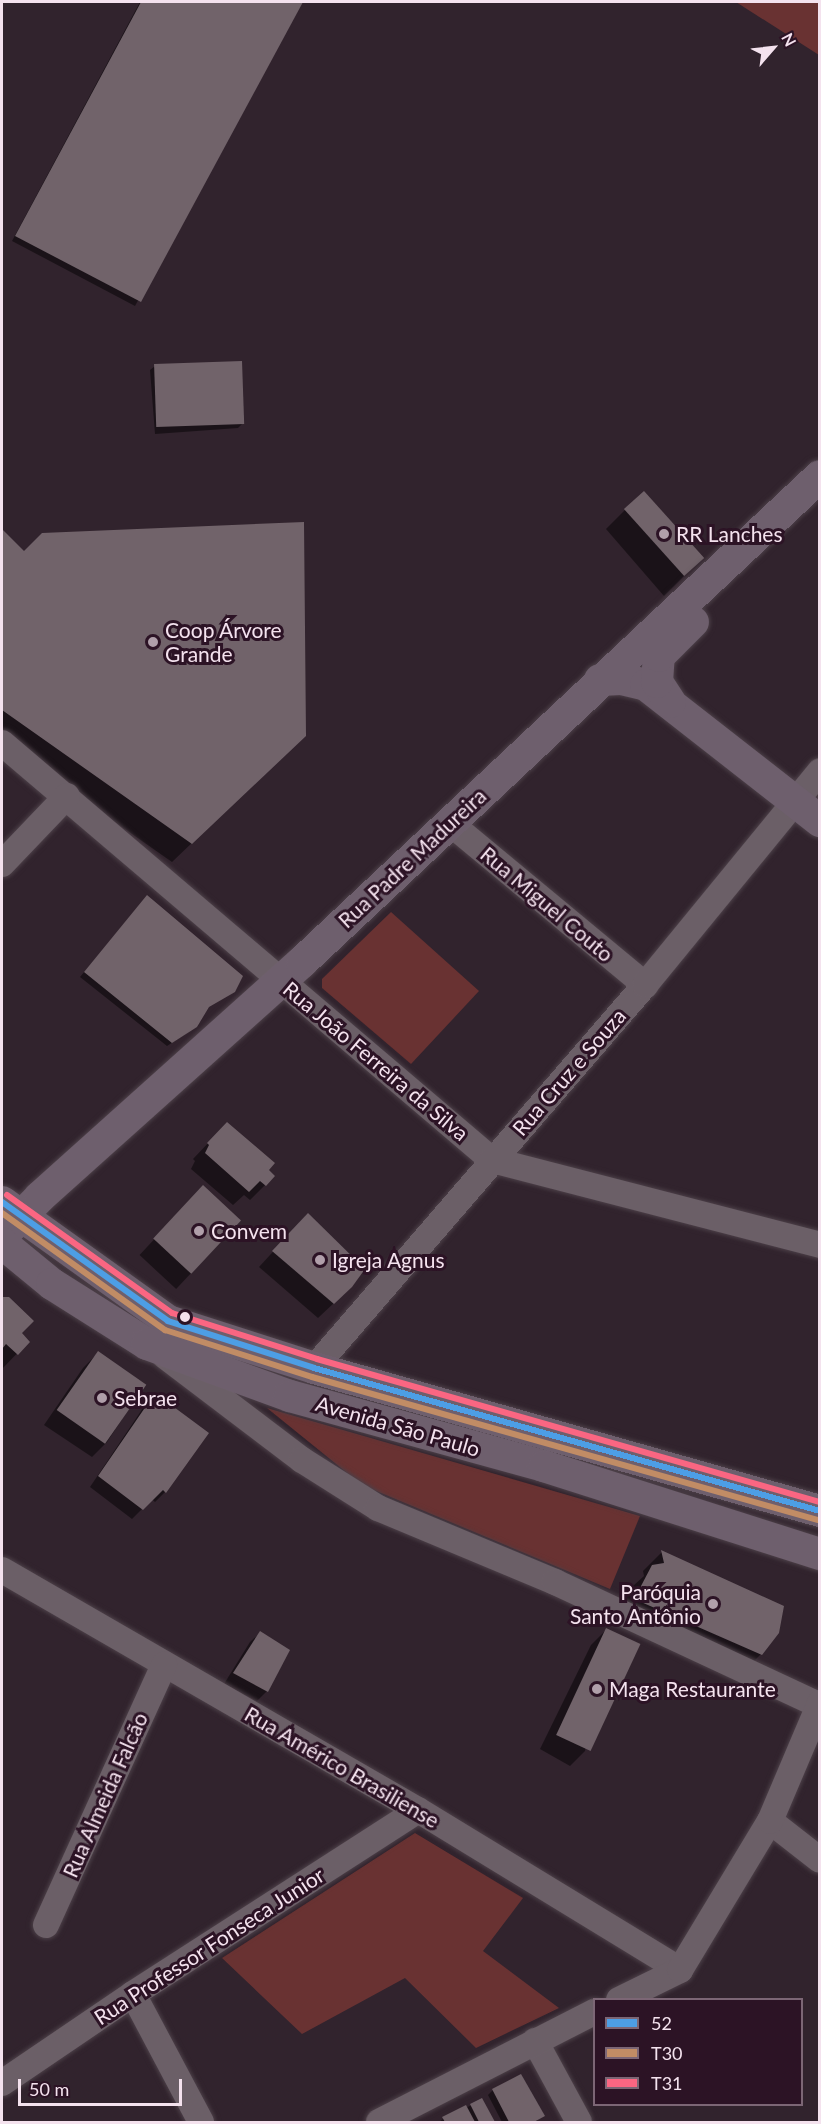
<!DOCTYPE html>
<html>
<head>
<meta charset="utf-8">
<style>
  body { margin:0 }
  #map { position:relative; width:821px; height:2124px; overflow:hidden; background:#31232d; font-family:Lato,sans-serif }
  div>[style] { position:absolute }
  .green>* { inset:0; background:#693232 }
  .shadow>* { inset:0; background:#0007; transform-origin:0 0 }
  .building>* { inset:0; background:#71636a; transform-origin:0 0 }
  .roads { filter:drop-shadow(0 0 2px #4c4048) drop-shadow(0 0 2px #4c4048) }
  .minor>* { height:26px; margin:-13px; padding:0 13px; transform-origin:13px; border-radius:13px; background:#6b5f67 }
  .major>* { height:32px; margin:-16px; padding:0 16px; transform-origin:16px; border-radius:16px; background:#6e5f6d }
  .bus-1>* { height:6px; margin:-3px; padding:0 3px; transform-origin:3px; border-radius:3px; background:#4d9ee5 }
  .bus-2>* { height:6px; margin:-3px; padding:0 3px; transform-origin:3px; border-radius:3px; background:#c18c65 }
  .bus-3>* { height:6px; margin:-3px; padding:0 3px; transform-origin:3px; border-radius:3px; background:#fa6682 }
  .dots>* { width:16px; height:16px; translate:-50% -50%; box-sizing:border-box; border:3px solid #2c1325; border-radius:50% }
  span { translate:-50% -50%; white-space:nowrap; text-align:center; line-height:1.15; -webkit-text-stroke:6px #2c1325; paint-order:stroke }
  .poi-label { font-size:21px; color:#f4e2ee }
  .left { translate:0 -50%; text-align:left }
  .right { translate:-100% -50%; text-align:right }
  .street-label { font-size:21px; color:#f4e2ee }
  .frame { position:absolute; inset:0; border:3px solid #f4e2ee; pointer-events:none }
  .legend { position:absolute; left:593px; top:1998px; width:210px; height:108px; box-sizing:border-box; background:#2c1325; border:2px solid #7c6675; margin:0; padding:8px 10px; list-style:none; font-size:18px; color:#f4e2ee }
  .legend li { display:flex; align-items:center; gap:12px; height:30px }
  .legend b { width:30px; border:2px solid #7c6675 }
  .north { position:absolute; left:743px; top:18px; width:60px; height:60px; -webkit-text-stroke:4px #2c1325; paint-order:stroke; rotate:62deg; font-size:16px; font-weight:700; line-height:24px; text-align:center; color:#f4e2ee }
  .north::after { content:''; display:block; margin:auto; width:21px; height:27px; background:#f4e2ee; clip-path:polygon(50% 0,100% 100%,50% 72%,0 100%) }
  .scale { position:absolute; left:18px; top:2079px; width:164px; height:27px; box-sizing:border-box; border:3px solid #f4e2ee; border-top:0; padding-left:8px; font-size:18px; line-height:21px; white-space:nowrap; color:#f4e2ee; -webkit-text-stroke:4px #2c1325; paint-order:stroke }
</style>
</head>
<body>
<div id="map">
  <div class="green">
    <i style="clip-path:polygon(736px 2px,819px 2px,819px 55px)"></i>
    <i style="clip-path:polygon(391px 912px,479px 991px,411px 1064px,322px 988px,322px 979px)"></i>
    <i style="clip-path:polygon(267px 1408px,640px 1516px,610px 1589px,362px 1485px)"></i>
    <i style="clip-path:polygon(415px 1833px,523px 1898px,483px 1951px,559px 2008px,476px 2048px,405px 1978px,302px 2034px,222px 1958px)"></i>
  </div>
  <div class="shadow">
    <i style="clip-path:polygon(140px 2px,302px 2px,135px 306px,12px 241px)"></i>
    <i style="clip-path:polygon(155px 366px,242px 424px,238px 428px,155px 434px,150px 370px)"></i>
    <i style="clip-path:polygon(625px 510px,702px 558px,664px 596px,606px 529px)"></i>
    <i style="clip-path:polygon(2px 531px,24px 553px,284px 755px,172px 862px,2px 743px)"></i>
    <i style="clip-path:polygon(143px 901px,233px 991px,205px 1009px,190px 1031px,167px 1046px,80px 977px)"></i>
    <i style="clip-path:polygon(212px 1139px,267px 1170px,265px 1185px,250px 1200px,244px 1195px,233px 1205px,191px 1169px,195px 1161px,193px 1159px)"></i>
    <i style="left:203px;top:1187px;width:50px;height:93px;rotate:43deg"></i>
    <i style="clip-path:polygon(293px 1230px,335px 1302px,318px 1318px,259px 1267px)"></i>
    <i style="clip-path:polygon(9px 1298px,20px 1333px,28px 1342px,2px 1369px,2px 1299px)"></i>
    <i style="clip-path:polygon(98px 1353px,144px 1386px,107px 1442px,92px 1457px,44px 1425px,83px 1368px)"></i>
    <i style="clip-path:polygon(155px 1395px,206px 1433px,165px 1492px,155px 1502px,152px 1499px,132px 1519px,90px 1487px,145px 1405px)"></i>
    <i style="clip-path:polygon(662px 1552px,761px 1654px,741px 1674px,622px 1607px,633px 1586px,644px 1576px,643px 1571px)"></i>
    <i style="clip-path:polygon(606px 1630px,585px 1751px,570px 1766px,540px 1749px,591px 1645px)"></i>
    <i style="clip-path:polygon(260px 1633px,267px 1691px,257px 1701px,224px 1684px,250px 1642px)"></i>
    <i style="clip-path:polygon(493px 2090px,543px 2116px,535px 2122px,502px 2122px,488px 2095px)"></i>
    <i style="clip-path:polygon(482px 2100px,493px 2122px,439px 2122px,443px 2119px)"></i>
  </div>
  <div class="building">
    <i style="clip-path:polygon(141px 2px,303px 2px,141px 302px,15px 236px)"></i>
    <i style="left:242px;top:361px;width:63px;height:88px;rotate:88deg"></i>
    <i style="left:644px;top:491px;width:90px;height:27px;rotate:48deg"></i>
    <i style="clip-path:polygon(304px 522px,306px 736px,192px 844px,2px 710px,2px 529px,24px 551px,42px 533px)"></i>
    <i style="clip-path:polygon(147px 895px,243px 976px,235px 992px,209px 1007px,197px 1027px,172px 1043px,84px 972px)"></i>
    <i style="clip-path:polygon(227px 1122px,275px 1163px,269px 1170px,275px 1176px,266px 1186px,260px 1181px,249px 1192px,205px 1153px,209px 1145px,207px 1143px)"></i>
    <i style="left:203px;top:1185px;width:52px;height:73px;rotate:43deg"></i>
    <i style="clip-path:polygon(308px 1213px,365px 1269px,352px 1287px,334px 1304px,272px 1251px)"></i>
    <i style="clip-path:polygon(2px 1297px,9px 1297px,34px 1321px,22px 1333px,30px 1342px,18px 1355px,6px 1344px,2px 1349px)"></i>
    <i style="left:98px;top:1351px;width:59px;height:72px;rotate:35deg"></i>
    <i style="clip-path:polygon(155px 1393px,209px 1433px,166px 1493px,163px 1490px,143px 1510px,98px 1476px)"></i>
    <i style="clip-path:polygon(661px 1550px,784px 1606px,779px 1633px,762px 1655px,641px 1602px,641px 1586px,652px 1565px,664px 1563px)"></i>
    <i style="left:606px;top:1628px;width:38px;height:118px;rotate:25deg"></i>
    <i style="clip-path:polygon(260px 1631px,290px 1650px,268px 1692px,233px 1673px)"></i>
    <i style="clip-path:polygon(521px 2074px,545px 2116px,534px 2122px,509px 2122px,492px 2089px)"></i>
    <i style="clip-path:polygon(482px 2098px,495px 2122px,479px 2122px,470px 2104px)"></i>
    <i style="clip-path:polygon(466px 2105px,475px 2122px,445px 2122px,442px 2117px)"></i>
  </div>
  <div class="roads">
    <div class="minor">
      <i style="left:2px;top:743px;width:643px;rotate:40.4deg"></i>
      <i style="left:492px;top:1160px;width:339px;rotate:14.5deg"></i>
      <i style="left:450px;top:823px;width:254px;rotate:39.7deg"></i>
      <i style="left:2px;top:864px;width:94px;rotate:-46.3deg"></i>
      <i style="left:165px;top:1356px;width:172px;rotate:37.2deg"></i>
      <i style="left:302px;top:1460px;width:90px;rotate:32.3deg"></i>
      <i style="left:378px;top:1508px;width:192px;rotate:22.7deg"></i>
      <i style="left:555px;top:1582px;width:291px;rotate:25deg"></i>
      <i style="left:314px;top:1368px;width:506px;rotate:-49.17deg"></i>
      <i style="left:645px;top:985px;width:276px;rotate:-50.7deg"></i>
      <i style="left:2px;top:1570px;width:480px;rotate:30deg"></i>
      <i style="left:418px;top:1810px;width:307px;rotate:31.4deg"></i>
      <i style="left:770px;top:1821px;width:63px;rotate:38deg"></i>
      <i style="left:46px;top:1925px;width:286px;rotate:-65.6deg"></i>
      <i style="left:133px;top:1994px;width:145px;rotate:62deg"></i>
      <i style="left:619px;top:2000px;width:68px;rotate:-26.2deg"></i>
      <i style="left:680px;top:1970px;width:174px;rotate:-58.9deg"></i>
      <i style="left:770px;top:1821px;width:128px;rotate:-67deg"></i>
      <i style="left:535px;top:2041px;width:92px;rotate:61.5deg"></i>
      <i style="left:2px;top:2083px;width:158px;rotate:-34.2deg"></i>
      <i style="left:133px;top:1994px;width:339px;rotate:-32.8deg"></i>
      <i style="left:379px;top:2122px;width:242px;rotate:-27.1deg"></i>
    </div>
    <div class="major">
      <i style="left:600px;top:680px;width:21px;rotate:-3deg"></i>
      <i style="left:621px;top:679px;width:26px;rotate:13deg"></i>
      <i style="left:646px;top:685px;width:221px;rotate:38deg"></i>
      <i style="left:670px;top:702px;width:24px;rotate:-123deg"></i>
      <i style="left:657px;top:682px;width:26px;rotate:-86deg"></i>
      <i style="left:659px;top:656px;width:48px;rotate:-45deg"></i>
      <i style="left:2px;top:1202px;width:204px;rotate:35.6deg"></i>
      <i style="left:168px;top:1321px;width:153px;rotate:17.8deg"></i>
      <i style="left:314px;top:1368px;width:526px;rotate:15.78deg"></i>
      <i style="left:2px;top:1236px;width:54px;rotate:-45.7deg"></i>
      <i style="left:40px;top:1197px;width:352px;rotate:-41.9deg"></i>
      <i style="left:302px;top:962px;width:710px;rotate:-43.17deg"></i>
      <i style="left:2px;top:1243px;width:65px;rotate:39.4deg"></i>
      <i style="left:52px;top:1284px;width:112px;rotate:32.3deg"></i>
      <i style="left:147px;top:1344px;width:152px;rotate:20deg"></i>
      <i style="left:290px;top:1396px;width:263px;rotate:15.4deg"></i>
      <i style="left:544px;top:1466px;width:290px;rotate:17.7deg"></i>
    </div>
  </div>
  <div class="bus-1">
    <i style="left:2px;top:1202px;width:204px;rotate:35.6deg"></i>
    <i style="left:168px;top:1321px;width:153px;rotate:17.8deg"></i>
    <i style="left:314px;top:1368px;width:526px;rotate:15.78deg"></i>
  </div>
  <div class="bus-2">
    <i style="left:2px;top:1213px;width:201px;rotate:35.7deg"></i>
    <i style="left:165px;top:1330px;width:154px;rotate:17.7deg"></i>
    <i style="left:312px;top:1377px;width:526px;rotate:15.78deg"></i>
  </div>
  <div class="bus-3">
    <i style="left:7px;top:1195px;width:203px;rotate:35.6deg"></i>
    <i style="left:172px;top:1313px;width:152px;rotate:17.6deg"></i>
    <i style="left:317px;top:1359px;width:523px;rotate:15.87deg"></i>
  </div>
  <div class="dots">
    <i style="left:664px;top:534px;background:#b09faa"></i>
    <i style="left:153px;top:642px;background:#b09faa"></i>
    <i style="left:199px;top:1231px;background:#b09faa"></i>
    <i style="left:320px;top:1260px;background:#b09faa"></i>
    <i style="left:185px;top:1317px;background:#f4e2ee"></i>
    <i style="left:102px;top:1398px;background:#b09faa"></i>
    <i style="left:713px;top:1604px;background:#b09faa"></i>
    <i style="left:597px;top:1689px;background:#b09faa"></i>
  </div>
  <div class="poi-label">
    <span class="left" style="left:676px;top:534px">RR Lanches</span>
    <span class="left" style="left:165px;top:642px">Coop Árvore<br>Grande</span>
    <span class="left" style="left:211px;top:1231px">Convem</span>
    <span class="left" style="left:332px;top:1260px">Igreja Agnus</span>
    <span class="left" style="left:114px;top:1398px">Sebrae</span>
    <span class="right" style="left:701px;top:1604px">Paróquia<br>Santo Antônio</span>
    <span class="left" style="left:609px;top:1689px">Maga Restaurante</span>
  </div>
  <div class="street-label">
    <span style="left:412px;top:858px;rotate:-43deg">Rua Padre Madureira</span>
    <span style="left:547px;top:904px;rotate:40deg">Rua Miguel Couto</span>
    <span style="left:376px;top:1061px;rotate:40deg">Rua João Ferreira da Silva</span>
    <span style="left:569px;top:1072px;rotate:-49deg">Rua Cruz e Souza</span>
    <span style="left:398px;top:1426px;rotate:16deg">Avenida São Paulo</span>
    <span style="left:342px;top:1767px;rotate:30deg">Rua Américo Brasiliense</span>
    <span style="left:105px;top:1795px;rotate:-66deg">Rua Almeida Falcão</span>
    <span style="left:209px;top:1946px;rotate:-33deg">Rua Professor Fonseca Junior</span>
  </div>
  <div class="frame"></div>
  <ul class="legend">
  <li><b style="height:8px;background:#4d9ee5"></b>52</li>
  <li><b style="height:8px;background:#c18c65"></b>T30</li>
  <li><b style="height:8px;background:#fa6682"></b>T31</li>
  </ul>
  <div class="north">N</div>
  <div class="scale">50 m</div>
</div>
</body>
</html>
